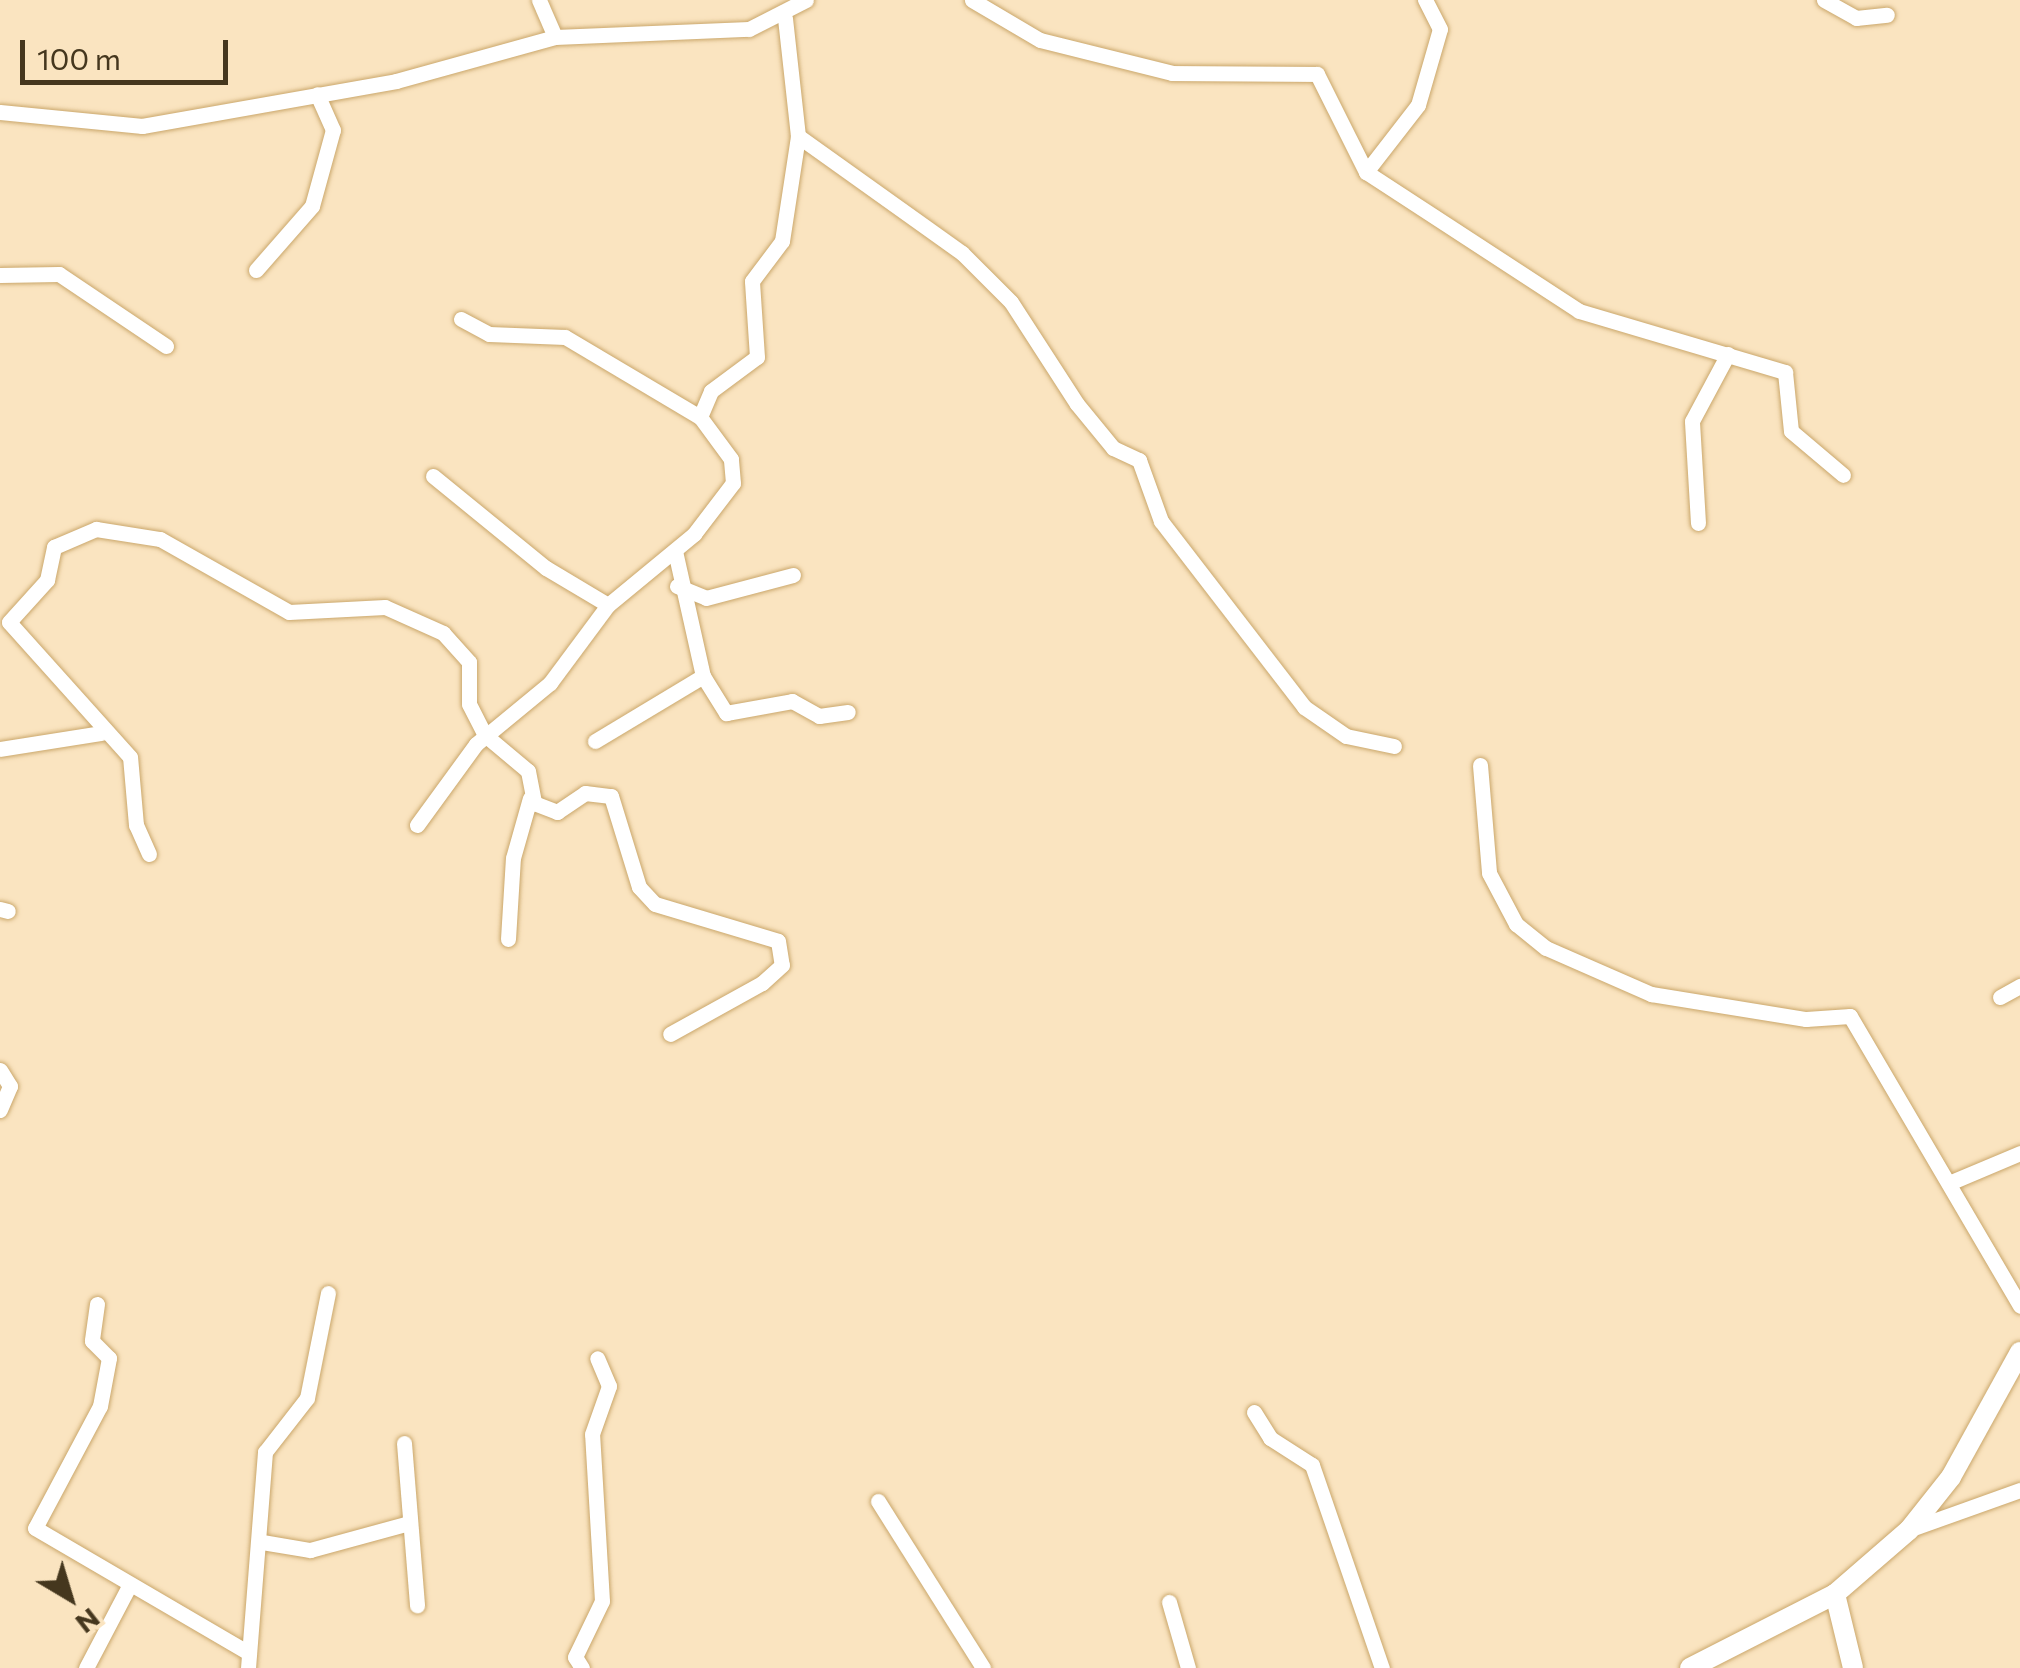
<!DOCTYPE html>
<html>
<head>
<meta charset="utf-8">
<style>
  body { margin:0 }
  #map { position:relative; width:2020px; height:1668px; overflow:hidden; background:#fae4c0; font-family:Commissioner,sans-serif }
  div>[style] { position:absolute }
  .roads { filter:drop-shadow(0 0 2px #caa76b) drop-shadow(0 0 2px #caa76b) }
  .minor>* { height:15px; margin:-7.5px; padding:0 7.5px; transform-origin:7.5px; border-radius:7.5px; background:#fff }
  .tertiary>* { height:20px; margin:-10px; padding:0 10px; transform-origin:10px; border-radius:10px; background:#fff }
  span { translate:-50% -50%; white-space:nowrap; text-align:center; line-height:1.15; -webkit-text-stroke:9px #fae4c0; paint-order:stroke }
  .north { position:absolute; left:20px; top:1548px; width:100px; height:100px; -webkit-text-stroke:8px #fae4c0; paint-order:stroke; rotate:142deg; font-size:28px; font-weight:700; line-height:40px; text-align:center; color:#45371e }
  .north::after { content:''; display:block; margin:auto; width:35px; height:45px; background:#45371e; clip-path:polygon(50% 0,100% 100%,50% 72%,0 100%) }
  .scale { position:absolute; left:20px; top:40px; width:208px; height:45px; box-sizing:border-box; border:5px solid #45371e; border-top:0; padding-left:12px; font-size:30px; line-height:35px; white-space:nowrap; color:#45371e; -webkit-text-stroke:8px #fae4c0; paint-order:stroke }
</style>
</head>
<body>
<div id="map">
  <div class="roads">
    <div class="minor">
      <i style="left:539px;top:0;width:40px;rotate:66.6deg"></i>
      <i style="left:972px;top:0;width:79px;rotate:30.5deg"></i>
      <i style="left:1040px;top:40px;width:136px;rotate:14deg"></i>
      <i style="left:1172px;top:73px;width:145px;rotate:0.4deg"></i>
      <i style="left:1317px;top:74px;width:110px;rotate:63.4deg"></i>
      <i style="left:1366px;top:172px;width:254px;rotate:33.1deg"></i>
      <i style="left:1579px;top:311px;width:215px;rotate:16.5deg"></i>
      <i style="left:1785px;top:372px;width:59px;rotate:84.2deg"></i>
      <i style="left:1791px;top:431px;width:68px;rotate:40.2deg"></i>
      <i style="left:1824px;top:0;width:37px;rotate:29deg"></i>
      <i style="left:1856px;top:18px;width:31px;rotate:-6deg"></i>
      <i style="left:0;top:112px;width:143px;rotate:5.6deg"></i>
      <i style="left:142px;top:126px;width:258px;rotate:-10deg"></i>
      <i style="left:396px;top:81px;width:165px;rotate:-15.5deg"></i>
      <i style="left:555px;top:37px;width:194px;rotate:-2.4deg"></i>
      <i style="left:749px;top:29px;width:64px;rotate:-27deg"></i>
      <i style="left:798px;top:136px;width:201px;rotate:35.5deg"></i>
      <i style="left:962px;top:253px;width:69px;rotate:45deg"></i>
      <i style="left:1011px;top:302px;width:121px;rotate:57.1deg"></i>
      <i style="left:1077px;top:404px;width:57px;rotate:50.7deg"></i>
      <i style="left:1113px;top:448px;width:29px;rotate:25deg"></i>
      <i style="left:1139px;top:460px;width:65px;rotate:70.2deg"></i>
      <i style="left:1161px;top:521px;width:235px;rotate:52.4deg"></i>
      <i style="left:1304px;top:707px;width:51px;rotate:34.6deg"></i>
      <i style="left:1346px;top:736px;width:49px;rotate:11.8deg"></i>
      <i style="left:1366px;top:172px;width:85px;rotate:-52.2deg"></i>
      <i style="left:1418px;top:105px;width:79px;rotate:-73.9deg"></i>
      <i style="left:1440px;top:29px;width:33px;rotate:-117deg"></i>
      <i style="left:256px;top:270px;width:85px;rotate:-48.8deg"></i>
      <i style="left:312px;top:206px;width:79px;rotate:-74.6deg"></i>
      <i style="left:333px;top:130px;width:39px;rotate:-114deg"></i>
      <i style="left:0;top:275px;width:59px;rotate:-1deg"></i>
      <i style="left:59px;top:274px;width:129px;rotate:33.9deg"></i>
      <i style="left:461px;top:319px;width:32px;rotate:28deg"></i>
      <i style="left:489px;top:334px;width:76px;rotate:2.3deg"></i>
      <i style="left:565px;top:337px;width:157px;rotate:30.7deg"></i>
      <i style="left:433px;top:476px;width:146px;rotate:39.2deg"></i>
      <i style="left:546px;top:568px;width:72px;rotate:30.8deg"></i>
      <i style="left:1698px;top:523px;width:102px;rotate:-93.4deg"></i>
      <i style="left:1692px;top:421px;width:76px;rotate:-61.8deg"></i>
      <i style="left:675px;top:551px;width:128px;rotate:77.4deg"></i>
      <i style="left:703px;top:676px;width:44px;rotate:58.1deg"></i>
      <i style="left:726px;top:713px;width:67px;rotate:-10.3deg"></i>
      <i style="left:792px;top:701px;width:31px;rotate:29deg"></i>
      <i style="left:819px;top:716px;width:29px;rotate:-8deg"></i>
      <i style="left:677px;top:586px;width:31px;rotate:22deg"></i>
      <i style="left:706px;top:598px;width:90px;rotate:-14.8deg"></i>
      <i style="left:595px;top:741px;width:126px;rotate:-31deg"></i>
      <i style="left:0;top:749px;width:102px;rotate:-9deg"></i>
      <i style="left:1480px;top:765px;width:108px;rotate:85.2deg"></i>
      <i style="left:1489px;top:873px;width:58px;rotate:62.1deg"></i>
      <i style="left:1516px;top:924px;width:38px;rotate:39deg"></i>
      <i style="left:1546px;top:948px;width:115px;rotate:23.7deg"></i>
      <i style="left:1651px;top:994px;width:157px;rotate:9.2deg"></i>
      <i style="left:1806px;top:1019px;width:44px;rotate:-3.9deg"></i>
      <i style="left:1850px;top:1016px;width:336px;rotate:59.6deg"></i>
      <i style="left:417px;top:825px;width:100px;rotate:-53.9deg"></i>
      <i style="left:476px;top:744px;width:96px;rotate:-39.5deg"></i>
      <i style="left:550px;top:683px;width:97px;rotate:-53.4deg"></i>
      <i style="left:608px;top:605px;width:112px;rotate:-39.5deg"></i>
      <i style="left:694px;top:534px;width:64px;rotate:-52.6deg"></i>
      <i style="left:733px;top:483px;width:24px;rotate:-95deg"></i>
      <i style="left:731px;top:459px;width:52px;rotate:-126.4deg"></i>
      <i style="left:700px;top:417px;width:28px;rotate:-67deg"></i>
      <i style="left:711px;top:391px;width:57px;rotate:-36.5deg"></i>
      <i style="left:757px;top:357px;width:76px;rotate:-93.8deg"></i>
      <i style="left:752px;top:281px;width:50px;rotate:-53.1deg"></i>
      <i style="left:782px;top:241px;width:106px;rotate:-81.3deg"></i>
      <i style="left:798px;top:136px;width:119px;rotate:-96.3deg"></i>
      <i style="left:149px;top:854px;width:32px;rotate:-114deg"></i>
      <i style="left:136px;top:825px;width:68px;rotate:-95deg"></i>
      <i style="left:130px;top:757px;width:181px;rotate:-131.9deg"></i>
      <i style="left:9px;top:622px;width:57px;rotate:-47.9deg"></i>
      <i style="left:47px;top:580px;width:34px;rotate:-78deg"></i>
      <i style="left:54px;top:547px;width:46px;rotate:-23.2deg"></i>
      <i style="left:96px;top:529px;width:65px;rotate:8.9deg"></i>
      <i style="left:160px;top:539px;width:148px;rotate:29.5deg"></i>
      <i style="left:289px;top:612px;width:96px;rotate:-3deg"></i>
      <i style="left:385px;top:607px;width:64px;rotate:24.1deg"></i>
      <i style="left:443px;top:633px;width:39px;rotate:48deg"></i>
      <i style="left:469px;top:662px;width:42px;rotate:90deg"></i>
      <i style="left:469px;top:704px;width:35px;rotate:63deg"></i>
      <i style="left:485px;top:735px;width:56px;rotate:39.9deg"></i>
      <i style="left:528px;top:771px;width:33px;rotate:79deg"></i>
      <i style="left:534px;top:803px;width:25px;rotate:21deg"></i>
      <i style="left:557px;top:812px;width:34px;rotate:-34deg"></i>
      <i style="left:585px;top:793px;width:26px;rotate:7deg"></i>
      <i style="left:611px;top:796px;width:95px;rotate:72.9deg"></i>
      <i style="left:639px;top:887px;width:23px;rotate:47deg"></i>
      <i style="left:655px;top:904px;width:128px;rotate:16.7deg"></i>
      <i style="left:778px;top:941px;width:24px;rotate:81deg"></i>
      <i style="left:782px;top:965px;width:27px;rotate:138deg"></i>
      <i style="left:762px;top:983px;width:105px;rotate:151deg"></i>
      <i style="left:0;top:909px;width:8px;rotate:14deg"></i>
      <i style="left:508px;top:939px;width:81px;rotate:-86.5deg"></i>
      <i style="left:513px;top:858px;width:62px;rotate:-74.2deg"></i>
      <i style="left:2000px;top:997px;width:23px;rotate:-29deg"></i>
      <i style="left:0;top:1070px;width:19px;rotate:58deg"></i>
      <i style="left:10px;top:1086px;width:26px;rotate:113deg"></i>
      <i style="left:1949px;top:1183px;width:77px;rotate:-22.9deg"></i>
      <i style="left:97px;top:1304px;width:37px;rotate:98deg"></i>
      <i style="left:92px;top:1341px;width:24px;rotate:45deg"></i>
      <i style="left:109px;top:1358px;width:49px;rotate:100.6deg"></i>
      <i style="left:100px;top:1406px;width:138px;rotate:118deg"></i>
      <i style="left:35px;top:1528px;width:248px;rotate:30.3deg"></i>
      <i style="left:1254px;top:1412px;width:31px;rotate:58deg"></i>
      <i style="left:1270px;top:1438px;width:50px;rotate:32.7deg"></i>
      <i style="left:1312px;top:1465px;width:215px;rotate:71deg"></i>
      <i style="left:404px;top:1443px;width:163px;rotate:85.4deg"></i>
      <i style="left:878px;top:1501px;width:197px;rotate:57.8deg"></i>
      <i style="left:1911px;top:1529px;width:116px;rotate:-19.7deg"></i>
      <i style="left:262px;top:1542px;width:49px;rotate:9.5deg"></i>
      <i style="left:310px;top:1550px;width:99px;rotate:-15.2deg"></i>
      <i style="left:1169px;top:1602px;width:69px;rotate:73.9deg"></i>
      <i style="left:86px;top:1668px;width:93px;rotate:-62.3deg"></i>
      <i style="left:248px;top:1668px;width:217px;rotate:-85.5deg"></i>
      <i style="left:265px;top:1452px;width:68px;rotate:-52.1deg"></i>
      <i style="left:307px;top:1398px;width:107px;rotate:-78.7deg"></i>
      <i style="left:582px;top:1668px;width:13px;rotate:-122deg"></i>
      <i style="left:575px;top:1657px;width:62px;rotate:-64.3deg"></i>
      <i style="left:602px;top:1601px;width:167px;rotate:-93.4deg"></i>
      <i style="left:592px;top:1434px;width:51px;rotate:-70.5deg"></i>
      <i style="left:609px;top:1386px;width:30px;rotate:-113deg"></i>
    </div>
    <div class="tertiary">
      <i style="left:1835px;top:1594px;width:76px;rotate:76.3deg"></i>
      <i style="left:1690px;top:1668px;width:163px;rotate:-27deg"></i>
      <i style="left:1835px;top:1594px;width:98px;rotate:-40.9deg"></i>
      <i style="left:1909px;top:1530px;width:68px;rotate:-51.6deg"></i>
      <i style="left:1951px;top:1477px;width:143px;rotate:-61.1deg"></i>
    </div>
  </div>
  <div class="north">N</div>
  <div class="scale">100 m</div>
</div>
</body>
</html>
